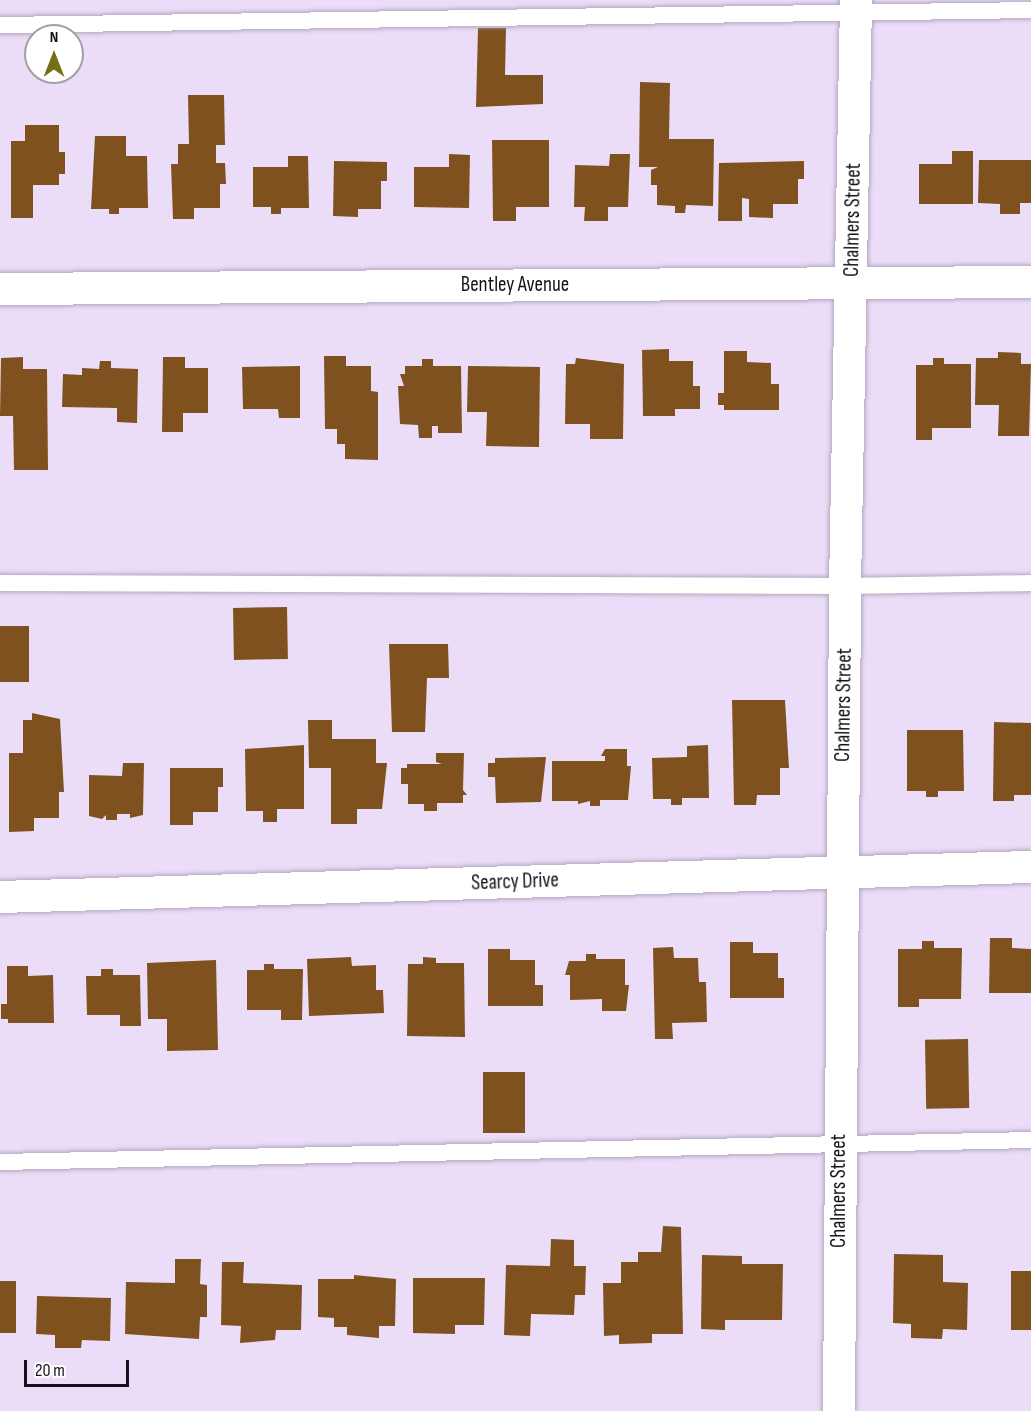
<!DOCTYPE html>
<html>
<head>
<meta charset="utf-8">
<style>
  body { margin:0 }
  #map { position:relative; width:1031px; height:1411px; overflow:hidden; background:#ebddf8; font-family:"Sofia Sans Condensed",sans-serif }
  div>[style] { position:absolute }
  .building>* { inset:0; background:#7f511e; transform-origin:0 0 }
  .roads { filter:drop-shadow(0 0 2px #b4a7c0) drop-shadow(0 0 2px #b4a7c0) }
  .lane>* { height:16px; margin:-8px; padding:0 8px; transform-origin:8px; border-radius:8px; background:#fff }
  .street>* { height:32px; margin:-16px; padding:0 16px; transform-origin:16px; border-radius:16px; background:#fff }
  span { translate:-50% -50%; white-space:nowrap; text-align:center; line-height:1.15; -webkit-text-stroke:6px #fff; paint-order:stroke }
  .street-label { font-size:21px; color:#151019 }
  .north { position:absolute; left:24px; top:24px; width:60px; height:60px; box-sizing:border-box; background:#fff; border:2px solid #a19fa3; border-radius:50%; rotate:0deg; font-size:16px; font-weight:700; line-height:24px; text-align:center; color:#151019 }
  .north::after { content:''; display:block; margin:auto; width:21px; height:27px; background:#747011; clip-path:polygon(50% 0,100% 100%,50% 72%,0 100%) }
  .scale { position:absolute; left:24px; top:1360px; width:105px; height:27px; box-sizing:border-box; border:3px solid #151019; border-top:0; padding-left:8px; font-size:18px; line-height:21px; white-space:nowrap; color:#151019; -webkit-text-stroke:4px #fff; paint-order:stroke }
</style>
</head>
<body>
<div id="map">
  <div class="building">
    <i style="clip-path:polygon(478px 28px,506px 28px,505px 75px,543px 75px,543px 104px,476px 107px)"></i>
    <i style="clip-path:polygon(640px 82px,670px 83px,669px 139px,714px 139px,713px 206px,686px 205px,685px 213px,675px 213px,675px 206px,657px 205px,657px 185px,651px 185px,651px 170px,658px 167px,639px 167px)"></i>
    <i style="clip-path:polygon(188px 95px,224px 95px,225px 145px,216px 145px,216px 163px,225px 163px,226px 184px,220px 184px,220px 208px,194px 208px,194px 219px,173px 219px,171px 164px,178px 164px,178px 144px,189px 144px)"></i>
    <i style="clip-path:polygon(25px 125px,59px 125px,59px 152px,65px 152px,65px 174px,59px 174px,59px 185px,33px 185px,33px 218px,11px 218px,11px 141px,25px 141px)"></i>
    <i style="clip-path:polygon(95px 136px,126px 136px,126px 156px,147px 156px,148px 208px,119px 208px,119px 214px,109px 214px,109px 209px,91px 209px)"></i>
    <i style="clip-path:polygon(492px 140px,549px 140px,549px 207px,516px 207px,516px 221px,493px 221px)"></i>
    <i style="clip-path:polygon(952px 151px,973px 151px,973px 204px,919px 204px,919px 164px,952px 164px)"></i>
    <i style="clip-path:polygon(449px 154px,470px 155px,469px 208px,414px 207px,414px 167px,449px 167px)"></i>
    <i style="clip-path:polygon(610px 154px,630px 154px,628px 207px,608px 207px,608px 221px,584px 221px,585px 207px,574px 207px,575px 165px,609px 166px)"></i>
    <i style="clip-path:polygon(288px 156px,308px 156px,309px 208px,281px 208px,281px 214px,271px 214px,271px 207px,253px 207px,253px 167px,288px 167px)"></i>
    <i style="clip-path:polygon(979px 160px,1031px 160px,1031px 203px,1020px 203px,1020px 214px,1000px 214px,1000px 204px,978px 203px)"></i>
    <i style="clip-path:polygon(334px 161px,387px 162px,387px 181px,381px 181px,381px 209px,358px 209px,358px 217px,333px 216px)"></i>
    <i style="clip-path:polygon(804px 161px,804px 179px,798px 179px,798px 204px,773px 204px,773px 218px,749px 217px,749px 199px,742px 198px,742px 221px,718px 221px,719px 163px)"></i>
    <i style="clip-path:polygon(669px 349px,669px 361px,693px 361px,693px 386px,700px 386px,700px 409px,675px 409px,675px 416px,643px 416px,642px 350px)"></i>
    <i style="clip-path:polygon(724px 351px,747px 351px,747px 362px,771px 363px,771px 384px,779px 384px,779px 410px,724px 410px,724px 405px,718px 405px,718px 393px,724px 393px)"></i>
    <i style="clip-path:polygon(998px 352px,1021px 353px,1021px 364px,1031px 364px,1029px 436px,998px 436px,999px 405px,975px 405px,976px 358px,998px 358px)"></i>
    <i style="clip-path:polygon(324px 356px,346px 356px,346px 366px,371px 366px,371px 391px,378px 392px,378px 460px,345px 459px,345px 444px,337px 444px,337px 429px,325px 429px)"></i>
    <i style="clip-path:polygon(23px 357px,23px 369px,47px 369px,48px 470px,14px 470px,13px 416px,0 416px,1px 358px)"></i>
    <i style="clip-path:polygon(163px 357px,185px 357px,185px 368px,208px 368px,208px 413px,183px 413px,183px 432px,162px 432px)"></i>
    <i style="clip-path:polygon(576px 358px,624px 364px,623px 439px,590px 439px,590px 424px,565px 424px,566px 364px,575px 364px)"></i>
    <i style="clip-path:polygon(933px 358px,944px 358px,944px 364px,971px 364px,971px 428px,932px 428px,932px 440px,916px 440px,916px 365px,933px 365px)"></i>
    <i style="clip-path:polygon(422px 359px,433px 359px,433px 366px,461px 366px,462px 433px,438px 433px,438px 426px,432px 426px,432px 438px,419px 438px,418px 425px,400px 424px,398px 386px,404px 386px,400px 374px,405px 374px,405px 366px,422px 366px)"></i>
    <i style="clip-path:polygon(100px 361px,111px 361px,111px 368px,138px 369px,137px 423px,117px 422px,117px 408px,62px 407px,63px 374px,82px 375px,82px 368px,99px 369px)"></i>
    <i style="clip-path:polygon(300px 366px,300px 418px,279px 418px,278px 409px,243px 409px,242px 367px)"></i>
    <i style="clip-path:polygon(468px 366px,540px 367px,539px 447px,486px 446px,487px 412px,467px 412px)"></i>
    <i style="left:287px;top:607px;width:52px;height:54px;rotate:89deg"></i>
    <i style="left:0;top:626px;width:29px;height:56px"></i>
    <i style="clip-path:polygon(389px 644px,448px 644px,449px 678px,427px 678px,425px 732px,392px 732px)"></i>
    <i style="clip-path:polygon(732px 700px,785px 700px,789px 768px,780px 768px,780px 795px,757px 795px,756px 805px,734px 805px)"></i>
    <i style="clip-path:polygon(32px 713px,60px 719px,64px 792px,59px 792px,59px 818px,34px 818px,34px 831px,9px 832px,9px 753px,23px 753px,23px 720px,32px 720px)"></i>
    <i style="clip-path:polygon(308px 720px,332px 720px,332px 739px,376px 739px,376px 763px,387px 763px,382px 809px,357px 809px,357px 824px,331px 824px,331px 768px,309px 768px)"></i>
    <i style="clip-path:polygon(994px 722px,1031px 723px,1031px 795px,1014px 795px,1014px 801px,993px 801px)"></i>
    <i style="clip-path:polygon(907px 730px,963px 730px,964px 791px,938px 791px,938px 797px,926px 797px,926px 791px,907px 791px)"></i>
    <i style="clip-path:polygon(304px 745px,304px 809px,277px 809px,277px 822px,263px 822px,263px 811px,246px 811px,245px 749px)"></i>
    <i style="clip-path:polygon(708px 745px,709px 798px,682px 798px,682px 805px,671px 805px,671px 799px,653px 799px,652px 758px,687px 757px,687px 746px)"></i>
    <i style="clip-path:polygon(605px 749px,627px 749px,627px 766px,631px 766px,628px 800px,600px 800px,600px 806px,590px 806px,590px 801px,578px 804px,578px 801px,552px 801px,552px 761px,605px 761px,605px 756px,601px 756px)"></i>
    <i style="clip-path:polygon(436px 753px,464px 753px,463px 790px,467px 795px,463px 795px,463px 803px,437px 803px,437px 811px,424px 811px,424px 804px,408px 804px,408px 784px,401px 784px,401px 768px,407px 768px,407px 764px,442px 764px,436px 762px)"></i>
    <i style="clip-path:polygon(546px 757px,541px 802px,496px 803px,495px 777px,488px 777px,488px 763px,495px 763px,495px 758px)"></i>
    <i style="clip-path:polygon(123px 763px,144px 763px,143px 815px,130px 818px,130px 814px,117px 814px,117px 820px,106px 820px,106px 815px,102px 819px,89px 816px,89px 775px,122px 776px)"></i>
    <i style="clip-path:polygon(170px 768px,223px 768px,223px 787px,218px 787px,218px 812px,193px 812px,193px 825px,170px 825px)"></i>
    <i style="clip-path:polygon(990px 938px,1012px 938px,1012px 948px,1031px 949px,1031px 993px,989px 993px)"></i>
    <i style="clip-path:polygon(922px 941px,934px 941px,934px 948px,962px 948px,961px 999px,919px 999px,919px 1007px,898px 1007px,898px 949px,922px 949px)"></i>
    <i style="clip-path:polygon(730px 942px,753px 942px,753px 953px,778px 953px,778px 978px,784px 978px,784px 998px,730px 998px)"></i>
    <i style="clip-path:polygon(673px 947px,674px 958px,698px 958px,699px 982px,706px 982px,707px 1022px,672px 1023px,673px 1039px,655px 1039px,653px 948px)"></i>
    <i style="clip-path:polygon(488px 949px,510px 949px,510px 960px,535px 960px,535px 985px,543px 985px,543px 1006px,488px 1006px)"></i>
    <i style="clip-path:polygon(586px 954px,596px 954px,596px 959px,625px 959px,625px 985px,629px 985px,626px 1011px,602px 1011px,602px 999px,570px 1000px,570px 975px,565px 975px,569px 961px,586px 961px)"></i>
    <i style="clip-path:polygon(351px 957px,352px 966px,376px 965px,376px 990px,383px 990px,384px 1013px,309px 1016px,307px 959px)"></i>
    <i style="clip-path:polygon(423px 957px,436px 958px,436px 963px,464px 963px,465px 1037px,407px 1036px,408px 964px,423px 964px)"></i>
    <i style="clip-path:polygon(216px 960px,218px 1050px,167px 1051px,167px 1019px,148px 1019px,147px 963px)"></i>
    <i style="clip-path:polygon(264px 964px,274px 964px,274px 969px,303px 969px,302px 1020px,281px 1020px,281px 1010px,247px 1010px,247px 970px,264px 970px)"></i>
    <i style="clip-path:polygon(7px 966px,28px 966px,28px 976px,53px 975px,54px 1023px,8px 1023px,8px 1019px,1px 1019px,1px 1004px,7px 1004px)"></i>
    <i style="clip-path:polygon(101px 969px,113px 969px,113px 975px,140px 975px,141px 1026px,120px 1026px,120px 1015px,87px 1015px,86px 976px,101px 976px)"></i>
    <i style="left:968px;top:1039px;width:69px;height:43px;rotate:89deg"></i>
    <i style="left:525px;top:1072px;width:61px;height:42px;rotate:90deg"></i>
    <i style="clip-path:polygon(663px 1226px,681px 1227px,683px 1334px,652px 1334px,652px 1343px,619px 1344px,619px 1335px,604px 1336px,603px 1283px,621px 1283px,621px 1262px,638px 1262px,638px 1252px,661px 1252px)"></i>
    <i style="clip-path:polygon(551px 1239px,574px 1240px,574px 1266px,586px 1266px,585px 1295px,575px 1295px,574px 1315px,531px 1314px,530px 1336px,504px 1335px,506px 1265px,550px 1266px)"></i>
    <i style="clip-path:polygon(894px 1254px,943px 1255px,943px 1282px,968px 1283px,967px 1330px,943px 1329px,942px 1339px,911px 1338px,911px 1324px,893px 1323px)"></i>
    <i style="clip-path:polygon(702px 1255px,742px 1256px,742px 1264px,783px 1264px,782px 1320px,725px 1320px,725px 1330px,701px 1329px)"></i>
    <i style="clip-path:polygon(175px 1259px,201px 1259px,200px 1284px,207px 1285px,207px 1317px,200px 1317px,199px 1339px,125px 1334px,126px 1282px,175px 1283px)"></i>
    <i style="clip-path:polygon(222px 1262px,244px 1262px,243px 1283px,302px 1285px,301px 1330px,276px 1330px,275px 1340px,240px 1343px,241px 1326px,221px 1325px)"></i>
    <i style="left:1011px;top:1271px;width:20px;height:59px"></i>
    <i style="clip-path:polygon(354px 1275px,396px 1279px,395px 1326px,379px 1326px,379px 1338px,347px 1335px,347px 1327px,334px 1327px,334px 1318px,318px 1317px,318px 1279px,354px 1279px)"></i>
    <i style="clip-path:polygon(413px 1278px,485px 1278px,484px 1325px,455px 1325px,455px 1334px,413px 1333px)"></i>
    <i style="left:0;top:1281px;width:16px;height:52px"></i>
    <i style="clip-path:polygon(37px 1296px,111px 1298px,110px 1341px,82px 1340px,81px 1348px,55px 1348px,55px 1335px,36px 1334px)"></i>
  </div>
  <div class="roads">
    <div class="lane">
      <i style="left:0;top:25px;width:1031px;rotate:-0.83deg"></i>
      <i style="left:0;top:583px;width:845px;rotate:0.2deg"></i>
      <i style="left:845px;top:586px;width:186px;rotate:-0.9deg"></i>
      <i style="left:0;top:1162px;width:1031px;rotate:-1.22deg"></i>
    </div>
    <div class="street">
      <i style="left:0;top:289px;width:1031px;rotate:-0.39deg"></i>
      <i style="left:0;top:897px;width:1031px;rotate:-1.67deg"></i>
      <i style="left:839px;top:1411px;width:825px;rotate:-89.58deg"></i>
      <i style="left:845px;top:586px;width:586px;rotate:-88.92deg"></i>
    </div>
  </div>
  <div class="street-label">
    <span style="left:853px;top:220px;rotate:-89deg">Chalmers Street</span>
    <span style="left:515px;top:285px">Bentley Avenue</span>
    <span style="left:844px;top:705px;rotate:-89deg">Chalmers Street</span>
    <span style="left:515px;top:882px;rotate:-2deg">Searcy Drive</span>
    <span style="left:839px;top:1191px;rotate:-90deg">Chalmers Street</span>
  </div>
  <div class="north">N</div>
  <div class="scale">20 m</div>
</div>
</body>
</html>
